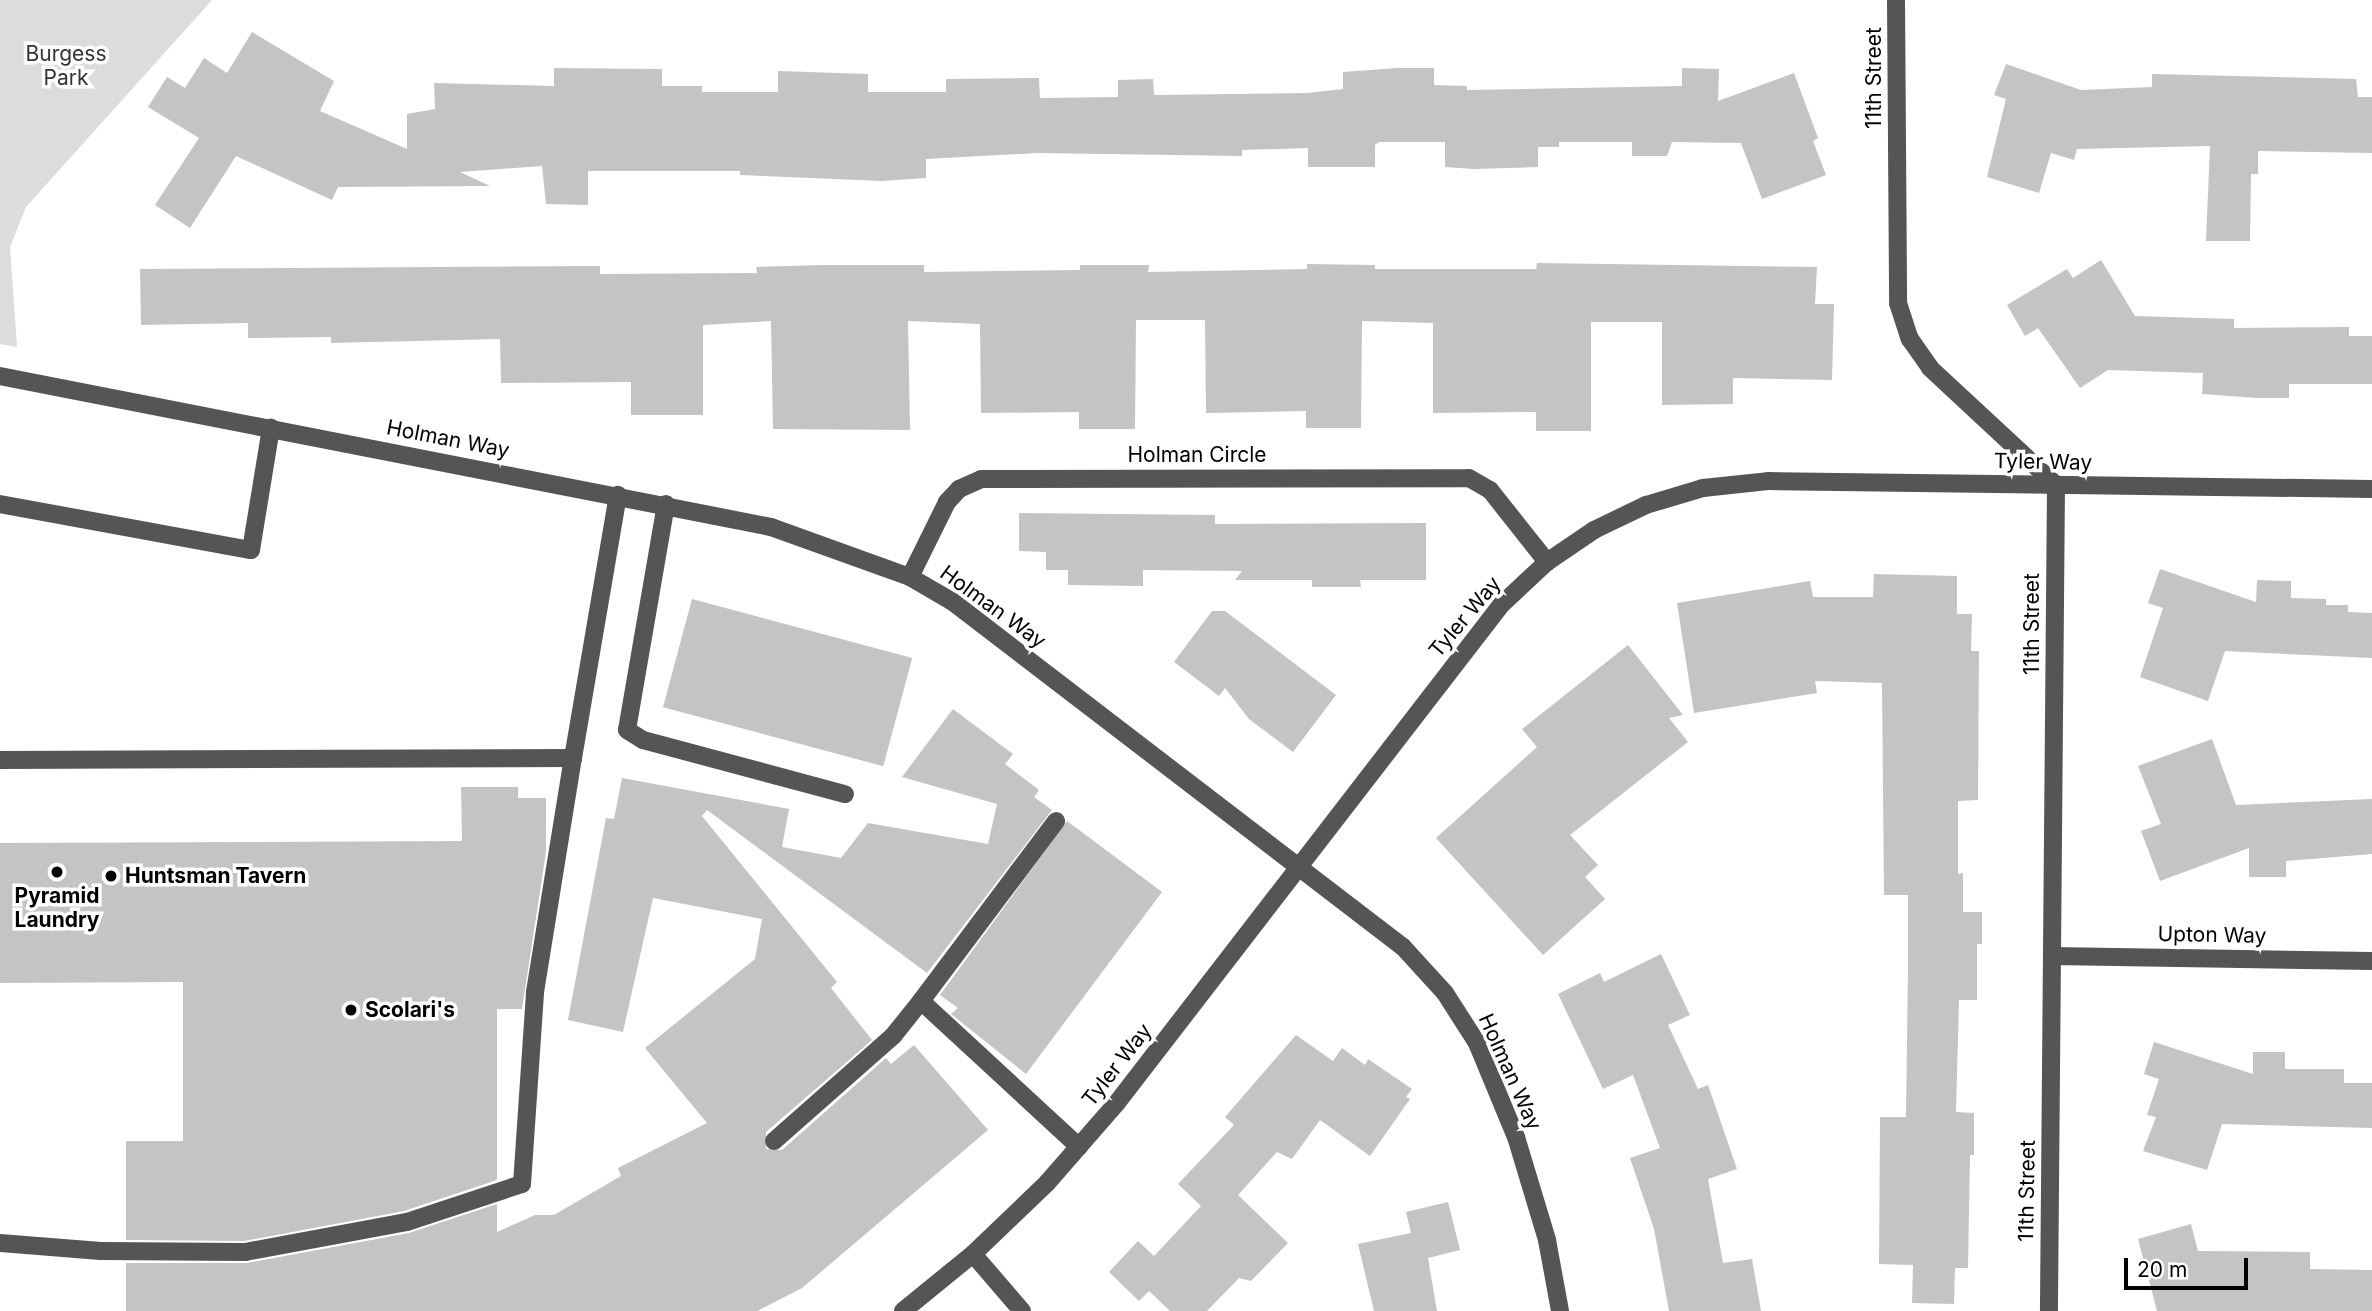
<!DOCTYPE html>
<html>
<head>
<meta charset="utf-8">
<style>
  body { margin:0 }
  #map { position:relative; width:2372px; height:1311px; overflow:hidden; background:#fff; font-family:Inter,sans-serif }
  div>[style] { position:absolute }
  .green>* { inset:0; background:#dcdcdc }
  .building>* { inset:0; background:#c4c4c4; transform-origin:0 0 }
  .minor>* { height:18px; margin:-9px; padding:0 9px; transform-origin:9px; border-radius:9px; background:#555 }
  .dots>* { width:19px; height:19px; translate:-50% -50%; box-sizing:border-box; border:4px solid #fff; border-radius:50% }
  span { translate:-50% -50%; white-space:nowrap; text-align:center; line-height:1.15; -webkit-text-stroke:7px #fff; paint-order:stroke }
  .park-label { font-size:21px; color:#333 }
  .street-label { font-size:21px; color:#000 }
  .poi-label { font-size:21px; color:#000; font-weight:700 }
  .left { translate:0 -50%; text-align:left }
  .scale { position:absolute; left:2124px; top:1258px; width:124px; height:32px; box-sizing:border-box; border:4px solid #000; border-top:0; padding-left:9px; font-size:21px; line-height:24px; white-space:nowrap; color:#000; -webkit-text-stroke:5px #fff; paint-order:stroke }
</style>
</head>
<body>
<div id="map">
  <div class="green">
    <i style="clip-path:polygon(0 0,212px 0,26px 207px,10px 247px,17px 347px,0 344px)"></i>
  </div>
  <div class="building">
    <i style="clip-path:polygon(252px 32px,334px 81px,320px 111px,407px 149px,407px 114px,435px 109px,434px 83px,554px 86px,554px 68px,662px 69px,662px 86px,702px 86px,702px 92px,778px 92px,778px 71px,868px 74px,868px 92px,946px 92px,946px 79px,1039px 78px,1040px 98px,1118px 97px,1118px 80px,1153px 79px,1154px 95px,1308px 93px,1343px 89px,1343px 72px,1397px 68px,1434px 68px,1434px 85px,1467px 86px,1467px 90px,1682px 86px,1682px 68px,1719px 69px,1718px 101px,1794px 73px,1818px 138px,1813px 141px,1826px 175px,1762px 199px,1741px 143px,1672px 142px,1667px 156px,1632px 156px,1632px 142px,1559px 142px,1559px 147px,1538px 147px,1538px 167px,1474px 169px,1445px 167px,1445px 142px,1379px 142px,1375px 145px,1375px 167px,1308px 167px,1308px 148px,1242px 150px,1242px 156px,1038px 153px,926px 159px,926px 178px,882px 181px,740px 175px,740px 171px,588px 171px,588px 205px,546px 204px,542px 166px,460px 172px,490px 186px,338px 187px,332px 200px,236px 156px,190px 228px,155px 205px,199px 138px,148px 107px,167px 77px,185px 88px,204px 58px,227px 73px)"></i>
    <i style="clip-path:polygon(2006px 64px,2081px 90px,2152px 87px,2152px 74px,2356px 79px,2358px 97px,2372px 97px,2372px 153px,2258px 151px,2258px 174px,2251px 174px,2250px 241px,2206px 241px,2210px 146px,2077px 149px,2074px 160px,2051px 153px,2039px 193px,1987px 177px,2006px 99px,1994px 95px)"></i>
    <i style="clip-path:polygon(2101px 260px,2135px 316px,2234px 319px,2234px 328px,2349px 327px,2349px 336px,2372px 336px,2372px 384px,2289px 384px,2289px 398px,2257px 398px,2202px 394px,2203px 373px,2108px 370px,2080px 388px,2038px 328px,2025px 336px,2007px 305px,2067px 269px,2073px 278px)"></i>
    <i style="clip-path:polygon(1537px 263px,1817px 267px,1815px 304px,1834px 304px,1832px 380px,1733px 378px,1733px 404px,1662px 405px,1662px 322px,1591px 322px,1591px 431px,1536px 431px,1536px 412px,1433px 413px,1433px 323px,1362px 321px,1361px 428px,1306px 428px,1306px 411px,1206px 413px,1205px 320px,1136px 320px,1135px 429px,1079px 429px,1079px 412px,981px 413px,980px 324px,908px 321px,910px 430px,773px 429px,771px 321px,703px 325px,703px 415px,631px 415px,631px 382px,501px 383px,500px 339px,331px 343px,331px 337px,248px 338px,248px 323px,141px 325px,140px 269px,600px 266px,600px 274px,757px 273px,756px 267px,823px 265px,924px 265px,924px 272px,1080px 270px,1080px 265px,1149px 265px,1148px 272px,1307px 269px,1307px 264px,1375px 265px,1375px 269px,1536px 269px)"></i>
    <i style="clip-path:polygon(1019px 513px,1215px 515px,1215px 524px,1426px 523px,1426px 580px,1360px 580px,1361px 587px,1312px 587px,1312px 580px,1235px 580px,1242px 571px,1143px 570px,1143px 586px,1068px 585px,1068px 570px,1046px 570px,1046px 552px,1019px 551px)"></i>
    <i style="clip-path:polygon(2160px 569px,2256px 602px,2257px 580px,2291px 581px,2291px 598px,2326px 599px,2326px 605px,2348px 605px,2348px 612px,2372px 613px,2372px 658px,2225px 651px,2208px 701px,2140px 677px,2163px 608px,2148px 603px)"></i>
    <i style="clip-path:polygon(1874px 574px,1957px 576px,1957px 614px,1972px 614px,1971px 651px,1979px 651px,1978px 800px,1958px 801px,1958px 874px,1963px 873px,1963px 912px,1982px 912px,1982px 944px,1977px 944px,1977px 1000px,1959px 1000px,1956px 1112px,1974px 1113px,1974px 1155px,1970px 1155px,1968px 1268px,1955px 1268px,1954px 1304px,1912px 1303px,1913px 1265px,1879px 1264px,1880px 1117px,1906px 1117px,1908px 965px,1908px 895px,1884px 895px,1882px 683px,1815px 681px,1817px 693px,1694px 713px,1677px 603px,1810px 581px,1813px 597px,1873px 597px)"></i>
    <i style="left:692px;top:599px;width:228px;height:112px;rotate:15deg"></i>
    <i style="clip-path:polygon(1212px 611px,1225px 611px,1336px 695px,1293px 752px,1249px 719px,1225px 688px,1219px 696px,1174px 662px)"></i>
    <i style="clip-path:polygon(1628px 645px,1683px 715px,1669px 718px,1688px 742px,1570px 835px,1598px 865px,1585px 877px,1605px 899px,1543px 955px,1436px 838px,1537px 747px,1522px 729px)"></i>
    <i style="clip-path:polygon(953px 709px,1013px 754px,1005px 764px,1039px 790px,1034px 797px,1052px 810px,927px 973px,707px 810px,702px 816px,837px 982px,831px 988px,872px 1040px,766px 1132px,766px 1149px,782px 1150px,886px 1058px,891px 1064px,914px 1045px,988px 1130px,802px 1288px,757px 1311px,126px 1311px,126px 1263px,247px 1263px,409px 1233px,497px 1204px,497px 1232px,535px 1215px,554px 1215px,621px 1176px,618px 1168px,707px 1123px,645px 1048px,755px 959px,762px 919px,653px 898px,623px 1032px,568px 1020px,606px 818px,614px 819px,622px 778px,789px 809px,782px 847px,841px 858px,868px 823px,988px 844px,997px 804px,902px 777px)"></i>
    <i style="clip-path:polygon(2212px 739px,2236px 805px,2372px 799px,2372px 854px,2286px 861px,2286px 877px,2249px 877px,2249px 848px,2160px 881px,2141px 831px,2161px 824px,2138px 766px)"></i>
    <i style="clip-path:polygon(461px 787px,518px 787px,518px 798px,546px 798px,546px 852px,522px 1009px,497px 1009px,497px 1180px,404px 1211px,244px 1241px,126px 1240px,126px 1141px,183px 1141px,183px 982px,0 983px,0 843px,462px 841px)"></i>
    <i style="clip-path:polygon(1067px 821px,1162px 892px,1026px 1074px,951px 1014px,958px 1008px,940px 995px)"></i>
    <i style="clip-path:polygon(1661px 954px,1690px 1015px,1668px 1025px,1698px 1089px,1708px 1085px,1737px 1169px,1708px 1179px,1723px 1263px,1752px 1259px,1761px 1311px,1669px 1311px,1654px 1229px,1630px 1158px,1660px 1148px,1633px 1075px,1603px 1089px,1558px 994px,1600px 973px,1604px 982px)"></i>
    <i style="clip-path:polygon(1296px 1035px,1333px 1061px,1342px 1048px,1365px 1065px,1368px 1059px,1412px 1089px,1406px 1097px,1410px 1099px,1370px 1156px,1320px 1120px,1292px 1159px,1277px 1152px,1238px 1195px,1288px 1243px,1251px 1281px,1239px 1278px,1207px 1311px,1170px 1311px,1149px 1291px,1139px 1301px,1109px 1272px,1138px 1241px,1154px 1256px,1201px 1206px,1178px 1184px,1234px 1125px,1225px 1117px)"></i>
    <i style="clip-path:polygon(2154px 1042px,2253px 1074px,2253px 1052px,2285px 1052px,2285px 1069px,2344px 1069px,2344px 1083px,2372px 1083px,2372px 1128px,2222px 1124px,2207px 1170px,2143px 1151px,2156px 1117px,2147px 1115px,2159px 1079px,2144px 1074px)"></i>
    <i style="clip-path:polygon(1448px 1202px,1460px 1250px,1428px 1258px,1437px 1311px,1374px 1311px,1358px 1244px,1411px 1233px,1406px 1212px)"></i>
    <i style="clip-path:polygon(2191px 1224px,2198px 1251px,2310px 1252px,2310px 1269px,2372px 1270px,2372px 1311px,2157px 1311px,2138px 1239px)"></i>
  </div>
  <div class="minor">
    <i style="left:1896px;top:0;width:303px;rotate:89.6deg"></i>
    <i style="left:1898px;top:303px;width:38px;rotate:72deg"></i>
    <i style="left:1910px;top:339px;width:35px;rotate:55deg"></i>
    <i style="left:1930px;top:368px;width:172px;rotate:42.9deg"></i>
    <i style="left:2056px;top:485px;width:826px;rotate:90.49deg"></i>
    <i style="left:0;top:376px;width:786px;rotate:11.08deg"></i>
    <i style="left:771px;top:527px;width:148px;rotate:19.8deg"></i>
    <i style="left:910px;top:577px;width:50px;rotate:30.2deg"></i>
    <i style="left:953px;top:602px;width:567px;rotate:37.48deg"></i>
    <i style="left:1403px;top:947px;width:62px;rotate:47.6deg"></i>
    <i style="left:1445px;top:993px;width:59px;rotate:57.4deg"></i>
    <i style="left:1477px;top:1043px;width:102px;rotate:67.5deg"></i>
    <i style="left:1516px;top:1137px;width:108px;rotate:73.2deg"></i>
    <i style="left:1547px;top:1240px;width:72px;rotate:79.6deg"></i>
    <i style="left:0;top:504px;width:255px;rotate:10.4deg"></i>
    <i style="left:251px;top:550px;width:124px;rotate:-80.7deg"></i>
    <i style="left:666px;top:504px;width:229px;rotate:99.8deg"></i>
    <i style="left:627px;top:730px;width:19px;rotate:32deg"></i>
    <i style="left:643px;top:740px;width:209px;rotate:15deg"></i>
    <i style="left:910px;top:577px;width:84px;rotate:-63.7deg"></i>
    <i style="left:947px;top:502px;width:18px;rotate:-47deg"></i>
    <i style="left:959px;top:489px;width:24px;rotate:-24deg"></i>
    <i style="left:981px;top:479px;width:488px;rotate:-0.1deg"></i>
    <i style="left:1469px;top:478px;width:24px;rotate:30deg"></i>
    <i style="left:1490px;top:490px;width:92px;rotate:51.6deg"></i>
    <i style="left:0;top:760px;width:573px;rotate:-0.2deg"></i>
    <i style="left:573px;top:758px;width:267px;rotate:-80.3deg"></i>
    <i style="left:2052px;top:956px;width:320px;rotate:0.9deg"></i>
    <i style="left:921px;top:1001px;width:225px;rotate:-53.1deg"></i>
    <i style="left:774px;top:1141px;width:159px;rotate:-41.4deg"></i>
    <i style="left:893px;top:1036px;width:45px;rotate:-51.3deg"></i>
    <i style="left:921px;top:1001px;width:215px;rotate:42.7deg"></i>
    <i style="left:0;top:1243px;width:101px;rotate:4.5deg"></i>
    <i style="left:101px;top:1251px;width:144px;rotate:0.4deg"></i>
    <i style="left:245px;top:1252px;width:165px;rotate:-10.5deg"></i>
    <i style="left:407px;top:1222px;width:121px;rotate:-18.3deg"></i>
    <i style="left:522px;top:1184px;width:192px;rotate:-86.1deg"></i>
    <i style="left:535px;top:992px;width:237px;rotate:-80.8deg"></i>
    <i style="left:973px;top:1254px;width:75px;rotate:49.3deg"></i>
    <i style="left:903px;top:1311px;width:90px;rotate:-39.2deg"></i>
    <i style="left:973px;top:1254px;width:103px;rotate:-43.8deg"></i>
    <i style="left:1047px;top:1183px;width:105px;rotate:-48.9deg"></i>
    <i style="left:1116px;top:1104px;width:630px;rotate:-52.35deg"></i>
    <i style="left:1501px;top:605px;width:63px;rotate:-43.1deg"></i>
    <i style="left:1547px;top:562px;width:57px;rotate:-34.2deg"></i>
    <i style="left:1594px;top:530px;width:58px;rotate:-25.7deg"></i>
    <i style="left:1646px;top:505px;width:59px;rotate:-16.6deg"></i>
    <i style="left:1703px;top:488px;width:65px;rotate:-6.1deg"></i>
    <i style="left:1768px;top:481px;width:604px;rotate:0.76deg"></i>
  </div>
  <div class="dots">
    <i style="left:57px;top:872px;background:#000"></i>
    <i style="left:111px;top:876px;background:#000"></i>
    <i style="left:351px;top:1010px;background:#000"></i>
  </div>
  <div class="park-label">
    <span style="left:66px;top:66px">Burgess<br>Park</span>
  </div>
  <div class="street-label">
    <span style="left:1874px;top:78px;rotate:-90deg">11th Street</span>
    <span style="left:448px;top:439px;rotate:11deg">Holman Way</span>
    <span style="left:1197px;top:455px">Holman Circle</span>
    <span style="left:2043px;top:462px;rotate:1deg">Tyler Way</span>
    <span style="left:993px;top:607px;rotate:36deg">Holman Way</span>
    <span style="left:1465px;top:617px;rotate:-50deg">Tyler Way</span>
    <span style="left:2032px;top:624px;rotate:-90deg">11th Street</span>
    <span style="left:2212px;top:935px;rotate:1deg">Upton Way</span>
    <span style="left:1117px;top:1065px;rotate:-52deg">Tyler Way</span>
    <span style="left:1510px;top:1072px;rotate:66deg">Holman Way</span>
    <span style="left:2027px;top:1191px;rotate:-89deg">11th Street</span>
  </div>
  <div class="poi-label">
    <span class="left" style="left:125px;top:876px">Huntsman Tavern</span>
    <span style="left:57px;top:908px">Pyramid<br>Laundry</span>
    <span class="left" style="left:365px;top:1010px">Scolari's</span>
  </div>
  <div class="scale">20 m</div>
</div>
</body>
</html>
